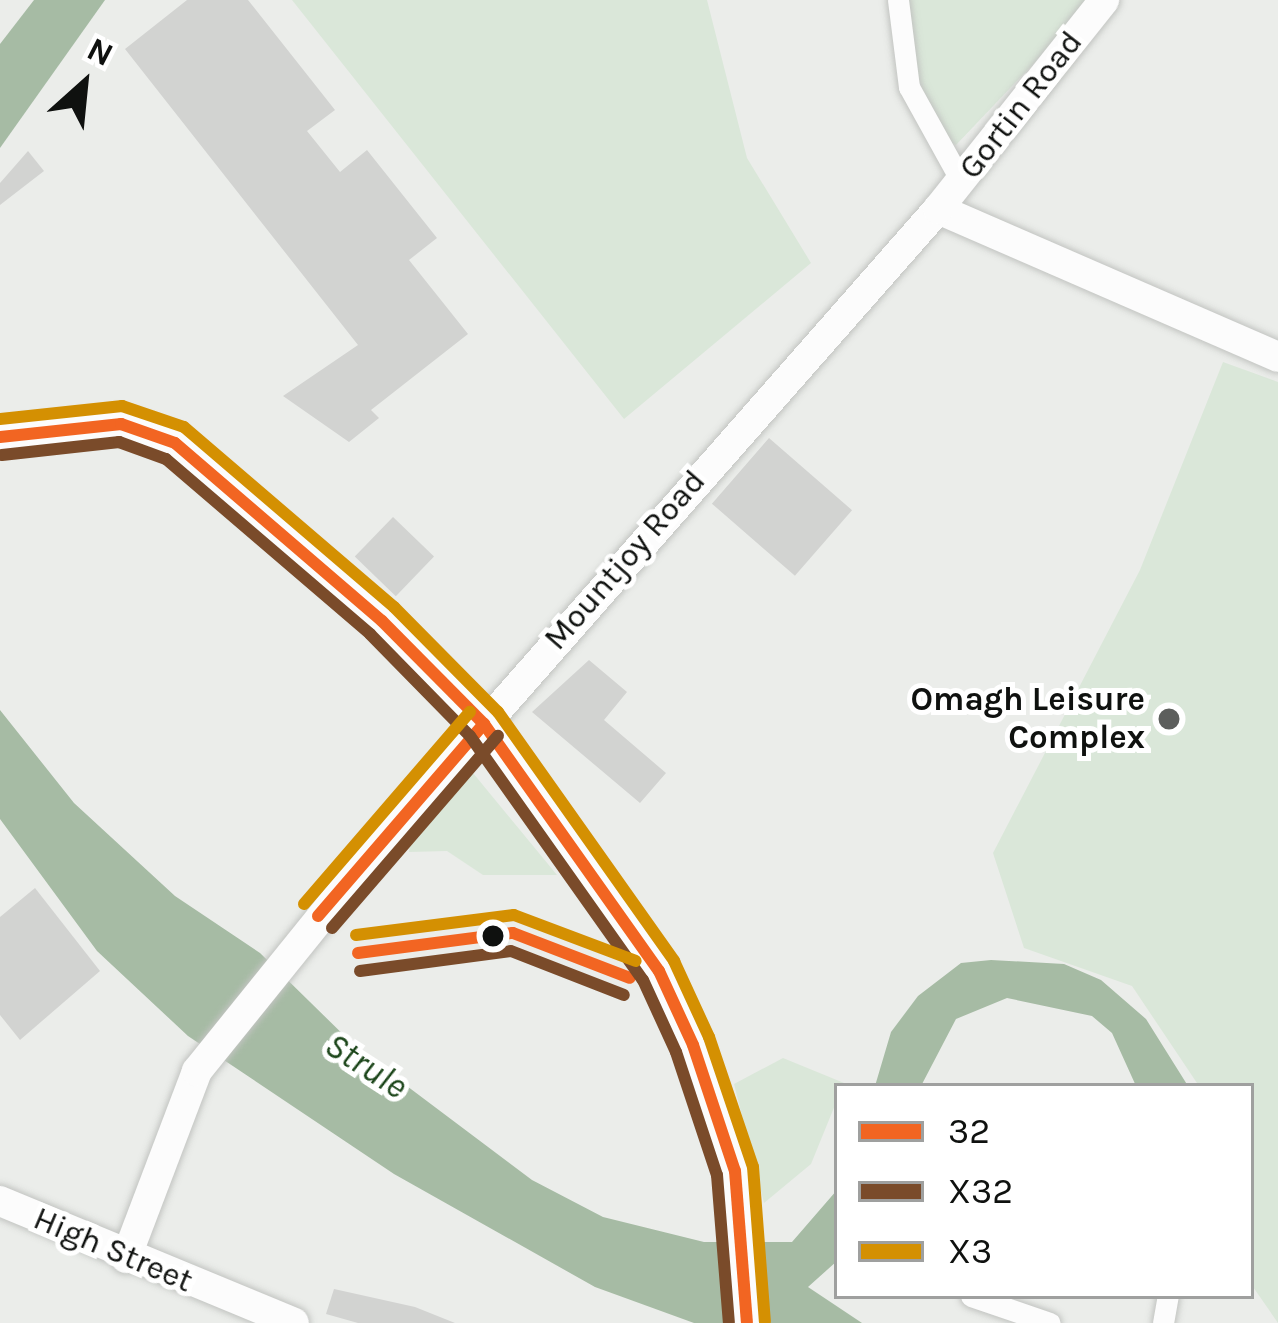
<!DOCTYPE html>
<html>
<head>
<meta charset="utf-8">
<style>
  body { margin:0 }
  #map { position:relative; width:1278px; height:1323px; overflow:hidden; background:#ebedea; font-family:Karla,sans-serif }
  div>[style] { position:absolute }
  .green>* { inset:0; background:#dae7d9 }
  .water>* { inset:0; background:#a6bba4 }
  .building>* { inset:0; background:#d2d3d1; transform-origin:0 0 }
  .roads { filter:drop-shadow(0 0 3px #c2c4c1) drop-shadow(0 0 3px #c2c4c1) }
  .street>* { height:21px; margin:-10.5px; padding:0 10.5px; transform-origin:10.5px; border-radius:10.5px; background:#fcfcfc }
  .secondary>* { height:30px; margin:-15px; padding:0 15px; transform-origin:15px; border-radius:15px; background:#fcfcfc }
  .bus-1>* { height:12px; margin:-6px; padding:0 6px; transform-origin:6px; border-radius:6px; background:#f26522 }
  .bus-2>* { height:12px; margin:-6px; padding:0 6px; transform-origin:6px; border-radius:6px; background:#7a4b2a }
  .bus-3>* { height:12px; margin:-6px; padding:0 6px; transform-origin:6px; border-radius:6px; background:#d49002 }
  .dots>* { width:33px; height:33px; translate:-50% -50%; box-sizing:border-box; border:6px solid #fff; border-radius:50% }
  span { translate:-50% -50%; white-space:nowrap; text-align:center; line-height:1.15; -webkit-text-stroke:10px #fff; paint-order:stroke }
  .street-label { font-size:33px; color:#0f110f }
  .poi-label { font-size:33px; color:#0f110f; font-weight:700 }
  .right { translate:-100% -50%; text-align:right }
  .water-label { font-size:36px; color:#1b4519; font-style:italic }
  .legend { position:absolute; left:834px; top:1083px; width:420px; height:216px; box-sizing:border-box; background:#fff; border:3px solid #9fa09f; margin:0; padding:15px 21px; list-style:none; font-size:36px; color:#0f110f }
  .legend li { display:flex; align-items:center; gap:24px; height:60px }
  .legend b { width:60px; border:3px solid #9fa09f }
  .north { position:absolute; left:24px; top:24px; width:120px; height:120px; -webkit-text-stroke:9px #fff; paint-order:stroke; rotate:27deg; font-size:33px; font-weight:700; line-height:48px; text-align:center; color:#0f110f }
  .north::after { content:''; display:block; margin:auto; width:42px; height:54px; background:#0f110f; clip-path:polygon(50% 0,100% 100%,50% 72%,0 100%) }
</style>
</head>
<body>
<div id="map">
  <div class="green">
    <i style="clip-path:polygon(292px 0,707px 0,747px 158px,811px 263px,624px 419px)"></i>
    <i style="clip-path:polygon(908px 0,1094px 0,956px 145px,939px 135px,918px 77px)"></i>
    <i style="clip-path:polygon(1223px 362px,1278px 382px,1278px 1323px,1251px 1284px,1251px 1086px,1199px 1086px,1132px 986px,1024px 948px,993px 853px,1140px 570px)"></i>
    <i style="clip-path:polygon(473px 773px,557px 875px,483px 875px,447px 851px,409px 852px,411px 832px)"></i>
    <i style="clip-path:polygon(783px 1058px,844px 1083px,811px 1164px,764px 1203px,734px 1084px)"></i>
  </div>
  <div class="water">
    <i style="clip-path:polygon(34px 0,105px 0,0 148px,0 44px)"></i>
    <i style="clip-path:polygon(0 710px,74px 803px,175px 896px,260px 953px,359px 1050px,532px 1180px,603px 1217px,704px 1242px,792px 1242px,837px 1190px,837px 1261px,808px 1287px,862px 1323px,694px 1323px,595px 1287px,394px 1174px,188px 1036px,97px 951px,0 819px)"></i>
    <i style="clip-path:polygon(991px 960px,1064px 964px,1101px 980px,1146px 1019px,1188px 1086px,1136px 1086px,1112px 1033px,1092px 1016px,1007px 998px,956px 1019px,921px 1086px,875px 1086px,891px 1032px,918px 996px,961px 963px)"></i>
  </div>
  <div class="building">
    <i style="clip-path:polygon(187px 0,248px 0,335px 110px,307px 131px,340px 172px,367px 150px,437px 238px,409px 260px,468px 334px,371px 410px,379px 418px,349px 442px,283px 396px,358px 345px,125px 49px)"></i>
    <i style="clip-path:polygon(28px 151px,44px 171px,0 205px,0 183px)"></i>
    <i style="left:769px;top:438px;width:110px;height:87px;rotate:41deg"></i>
    <i style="left:393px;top:517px;width:57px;height:55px;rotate:44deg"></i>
    <i style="clip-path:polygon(589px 660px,627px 692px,604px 720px,666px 773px,640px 803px,532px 712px)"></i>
    <i style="clip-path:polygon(35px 888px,100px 971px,20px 1040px,0 1015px,0 917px)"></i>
    <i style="clip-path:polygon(334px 1289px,415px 1307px,455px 1323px,358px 1323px,326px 1314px)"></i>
  </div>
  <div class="roads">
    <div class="street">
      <i style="left:898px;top:0;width:88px;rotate:82.8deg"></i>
      <i style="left:909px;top:87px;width:107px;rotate:61deg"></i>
      <i style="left:971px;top:1296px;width:83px;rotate:18.9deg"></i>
      <i style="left:1163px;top:1323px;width:27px;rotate:-80deg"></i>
    </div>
    <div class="secondary">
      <i style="left:938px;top:209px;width:371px;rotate:23.5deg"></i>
      <i style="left:0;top:437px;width:122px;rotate:-6.1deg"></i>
      <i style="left:121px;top:424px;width:57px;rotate:19.4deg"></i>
      <i style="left:175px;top:443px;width:273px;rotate:40.7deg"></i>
      <i style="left:382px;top:621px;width:145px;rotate:45.3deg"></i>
      <i style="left:484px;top:724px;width:303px;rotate:54.7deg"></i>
      <i style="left:659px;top:971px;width:81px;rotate:65.3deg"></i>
      <i style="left:693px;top:1045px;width:133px;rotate:71.6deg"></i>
      <i style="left:735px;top:1171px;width:152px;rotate:85.5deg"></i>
      <i style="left:0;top:1201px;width:318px;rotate:22.5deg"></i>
      <i style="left:126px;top:1258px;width:200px;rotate:-69.2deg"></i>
      <i style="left:197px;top:1071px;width:307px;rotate:-51.1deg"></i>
      <i style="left:390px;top:832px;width:830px;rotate:-48.66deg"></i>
      <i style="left:938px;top:209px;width:267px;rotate:-51.5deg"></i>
    </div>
  </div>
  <div class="bus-1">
    <i style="left:0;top:437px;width:122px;rotate:-6.1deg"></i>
    <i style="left:121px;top:424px;width:57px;rotate:19.4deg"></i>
    <i style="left:175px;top:443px;width:273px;rotate:40.7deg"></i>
    <i style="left:382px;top:621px;width:145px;rotate:45.3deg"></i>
    <i style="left:484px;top:724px;width:303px;rotate:54.7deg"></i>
    <i style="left:659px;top:971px;width:81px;rotate:65.3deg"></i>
    <i style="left:693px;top:1045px;width:133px;rotate:71.6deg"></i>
    <i style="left:735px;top:1171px;width:152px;rotate:85.5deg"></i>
    <i style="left:318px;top:916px;width:254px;rotate:-49.2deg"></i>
    <i style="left:358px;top:953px;width:156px;rotate:-7.4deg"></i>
    <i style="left:513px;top:933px;width:125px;rotate:21deg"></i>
  </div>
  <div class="bus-2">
    <i style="left:2px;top:455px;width:118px;rotate:-6.3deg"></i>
    <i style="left:119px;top:442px;width:50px;rotate:19.9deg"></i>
    <i style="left:166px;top:459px;width:269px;rotate:40.6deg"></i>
    <i style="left:370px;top:634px;width:143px;rotate:45.6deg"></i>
    <i style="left:470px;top:736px;width:299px;rotate:54.7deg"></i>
    <i style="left:643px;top:980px;width:79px;rotate:65.4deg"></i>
    <i style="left:676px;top:1052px;width:130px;rotate:71.6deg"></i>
    <i style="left:717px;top:1175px;width:148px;rotate:85.4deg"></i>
    <i style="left:332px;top:928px;width:254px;rotate:-49.2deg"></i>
    <i style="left:360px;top:971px;width:152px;rotate:-7.5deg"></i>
    <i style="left:511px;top:951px;width:121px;rotate:21.3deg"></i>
  </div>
  <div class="bus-3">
    <i style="left:0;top:419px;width:123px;rotate:-6.1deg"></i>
    <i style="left:122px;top:406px;width:65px;rotate:18.7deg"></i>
    <i style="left:184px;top:427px;width:277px;rotate:40.6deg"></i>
    <i style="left:394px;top:607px;width:148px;rotate:45.3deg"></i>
    <i style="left:498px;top:712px;width:305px;rotate:54.7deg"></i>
    <i style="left:674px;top:961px;width:84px;rotate:65.3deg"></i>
    <i style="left:709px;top:1037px;width:137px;rotate:71.3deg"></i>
    <i style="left:753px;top:1167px;width:155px;rotate:85.6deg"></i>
    <i style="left:304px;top:904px;width:254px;rotate:-49.2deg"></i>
    <i style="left:356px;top:935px;width:159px;rotate:-7.2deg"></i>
    <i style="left:514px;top:915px;width:130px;rotate:20.7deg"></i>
  </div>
  <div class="dots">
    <i style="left:1169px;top:719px;background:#5c5e5c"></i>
    <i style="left:493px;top:936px;background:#0f110f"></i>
  </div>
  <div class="street-label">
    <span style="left:1021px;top:105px;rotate:-52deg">Gortin Road</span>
    <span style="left:625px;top:560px;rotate:-49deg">Mountjoy Road</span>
    <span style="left:113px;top:1250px;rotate:23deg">High Street</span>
  </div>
  <div class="poi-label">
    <span class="right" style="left:1145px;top:719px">Omagh Leisure<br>Complex</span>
  </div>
  <div class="water-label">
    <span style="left:366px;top:1066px;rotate:33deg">Strule</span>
  </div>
  <ul class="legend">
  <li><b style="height:15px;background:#f26522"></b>32</li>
  <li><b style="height:15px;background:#7a4b2a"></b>X32</li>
  <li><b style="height:15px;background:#d49002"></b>X3</li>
  </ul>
  <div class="north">N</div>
</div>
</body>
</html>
